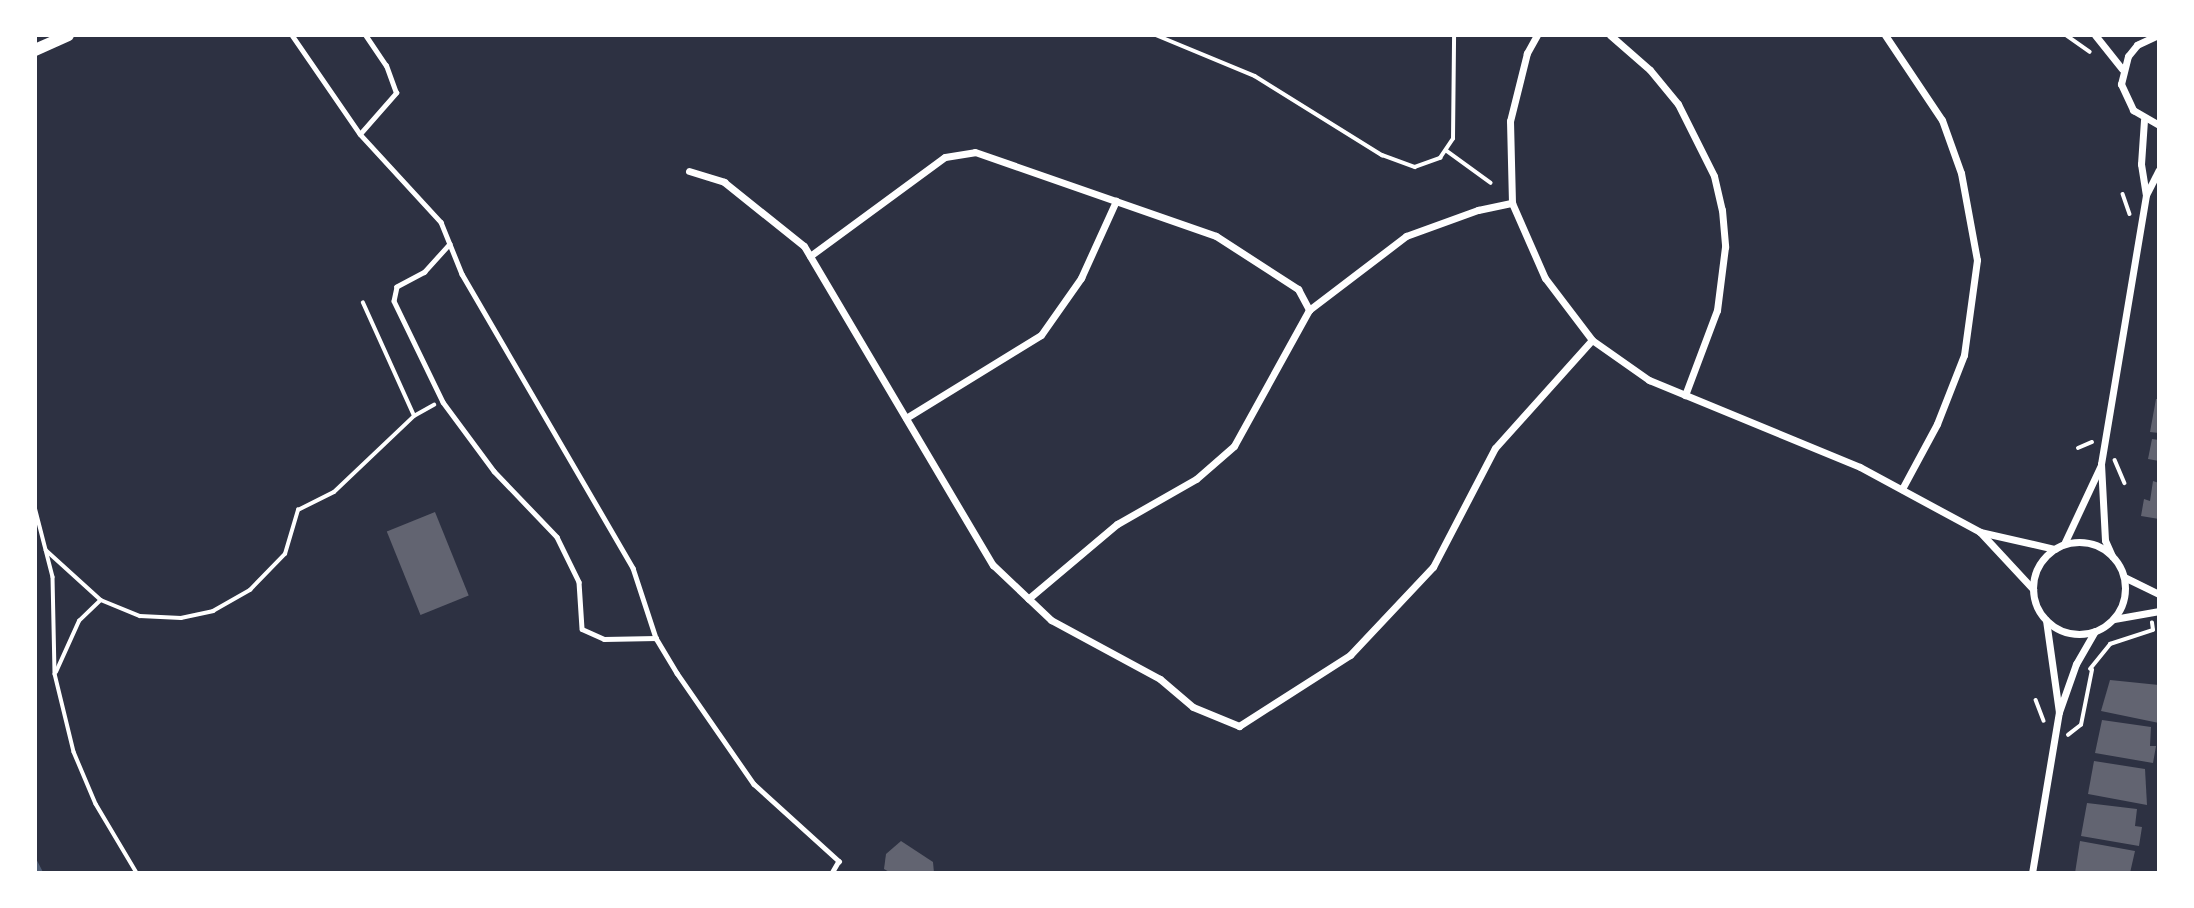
<!DOCTYPE html>
<html>
<head>
<meta charset="utf-8">
<style>
  body { margin:0 }
  #map { position:relative; width:2194px; height:908px; overflow:hidden; background:#2d3142; font-family:Poppins,sans-serif }
  div>[style] { position:absolute }
  .stream>* { height:6px; margin:-3px; padding:0 3px; transform-origin:3px; border-radius:3px; background:#4f5d75 }
  .building>* { inset:0; background:#626471; transform-origin:0 0 }
  .path>* { height:3.5px; margin:-1.75px; padding:0 1.75px; transform-origin:1.75px; border-radius:1.75px; background:#fff }
  .service>* { height:4.5px; margin:-2.25px; padding:0 2.25px; transform-origin:2.25px; border-radius:2.25px; background:#fff }
  .minor>* { height:7px; margin:-3.5px; padding:0 3.5px; transform-origin:3.5px; border-radius:3.5px; background:#fff }
  .minor>.ring { margin:-3.5px; padding:0; box-sizing:content-box; background:none; border:7px solid #fff; border-radius:50% }
  .tertiary>* { height:12px; margin:-6px; padding:0 6px; transform-origin:6px; border-radius:6px; background:#fff }
  span { translate:-50% -50%; white-space:nowrap; text-align:center; line-height:1.15; -webkit-text-stroke:7px #fff; paint-order:stroke }
  .frame { position:absolute; inset:0; border:37px solid #fff; pointer-events:none }
</style>
</head>
<body>
<div id="map">
  <div class="stream">
    <i style="left:35px;top:863px;width:11px;rotate:63deg"></i>
  </div>
  <div class="building">
    <i style="clip-path:polygon(2156px 399px,2159px 399px,2159px 433px,2150px 432px)"></i>
    <i style="clip-path:polygon(2152px 439px,2159px 440px,2159px 461px,2148px 459px)"></i>
    <i style="clip-path:polygon(2153px 481px,2159px 483px,2159px 519px,2141px 516px,2144px 499px,2150px 501px)"></i>
    <i style="left:435px;top:512px;width:90px;height:52px;rotate:68deg"></i>
    <i style="clip-path:polygon(2110px 680px,2159px 685px,2159px 723px,2101px 711px)"></i>
    <i style="clip-path:polygon(2102px 720px,2151px 727px,2150px 746px,2156px 746px,2153px 763px,2095px 753px)"></i>
    <i style="clip-path:polygon(2094px 761px,2145px 769px,2147px 805px,2088px 794px)"></i>
    <i style="clip-path:polygon(2087px 803px,2137px 809px,2135px 826px,2142px 827px,2139px 846px,2081px 836px)"></i>
    <i style="clip-path:polygon(901px 841px,933px 862px,934px 873px,891px 873px,884px 869px,886px 854px)"></i>
    <i style="clip-path:polygon(2080px 841px,2135px 851px,2130px 873px,2075px 873px)"></i>
  </div>
  <div class="path">
    <i style="left:1156px;top:35px;width:107px;rotate:22.5deg"></i>
    <i style="left:1255px;top:76px;width:150px;rotate:31.9deg"></i>
    <i style="left:1382px;top:155px;width:35px;rotate:20deg"></i>
    <i style="left:1415px;top:167px;width:27px;rotate:-20deg"></i>
    <i style="left:1440px;top:158px;width:23px;rotate:-56deg"></i>
    <i style="left:1453px;top:139px;width:104px;rotate:-89.4deg"></i>
    <i style="left:2066px;top:35px;width:29px;rotate:35deg"></i>
    <i style="left:1447px;top:151px;width:54px;rotate:36deg"></i>
    <i style="left:2123px;top:194px;width:21px;rotate:71deg"></i>
    <i style="left:414px;top:416px;width:23px;rotate:-29deg"></i>
    <i style="left:2078px;top:448px;width:15px;rotate:-23deg"></i>
    <i style="left:2115px;top:460px;width:25px;rotate:67deg"></i>
    <i style="left:35px;top:507px;width:72px;rotate:75.6deg"></i>
    <i style="left:53px;top:577px;width:97px;rotate:88.8deg"></i>
    <i style="left:55px;top:674px;width:80px;rotate:76.3deg"></i>
    <i style="left:74px;top:752px;width:56px;rotate:67.1deg"></i>
    <i style="left:96px;top:804px;width:80px;rotate:59.3deg"></i>
    <i style="left:46px;top:550px;width:74px;rotate:42.3deg"></i>
    <i style="left:101px;top:600px;width:42px;rotate:22.3deg"></i>
    <i style="left:140px;top:616px;width:41px;rotate:2.8deg"></i>
    <i style="left:181px;top:618px;width:33px;rotate:-12deg"></i>
    <i style="left:213px;top:611px;width:43px;rotate:-29.6deg"></i>
    <i style="left:250px;top:590px;width:50px;rotate:-45.8deg"></i>
    <i style="left:285px;top:554px;width:46px;rotate:-73.5deg"></i>
    <i style="left:298px;top:510px;width:40px;rotate:-26.6deg"></i>
    <i style="left:334px;top:492px;width:110px;rotate:-43.5deg"></i>
    <i style="left:414px;top:416px;width:124px;rotate:-114.3deg"></i>
    <i style="left:2090px;top:669px;width:32px;rotate:-51deg"></i>
    <i style="left:2110px;top:644px;width:45px;rotate:-18deg"></i>
    <i style="left:2153px;top:630px;width:7px;rotate:-98deg"></i>
    <i style="left:56px;top:672px;width:56px;rotate:-65.7deg"></i>
    <i style="left:79px;top:621px;width:30px;rotate:-44deg"></i>
    <i style="left:2036px;top:700px;width:22px;rotate:69deg"></i>
    <i style="left:2068px;top:735px;width:16px;rotate:-38deg"></i>
    <i style="left:2081px;top:725px;width:56px;rotate:-78.7deg"></i>
  </div>
  <div class="service">
    <i style="left:292px;top:35px;width:120px;rotate:55.5deg"></i>
    <i style="left:360px;top:134px;width:120px;rotate:47.4deg"></i>
    <i style="left:441px;top:222px;width:56px;rotate:68deg"></i>
    <i style="left:462px;top:274px;width:340px;rotate:59.8deg"></i>
    <i style="left:633px;top:568px;width:74px;rotate:71.8deg"></i>
    <i style="left:656px;top:638px;width:41px;rotate:59deg"></i>
    <i style="left:677px;top:673px;width:135px;rotate:55.3deg"></i>
    <i style="left:754px;top:784px;width:115px;rotate:42.2deg"></i>
    <i style="left:839px;top:861px;width:14px;rotate:120deg"></i>
    <i style="left:360px;top:134px;width:55px;rotate:-48.7deg"></i>
    <i style="left:396px;top:93px;width:29px;rotate:-110deg"></i>
    <i style="left:386px;top:66px;width:37px;rotate:-124deg"></i>
    <i style="left:450px;top:244px;width:38px;rotate:132deg"></i>
    <i style="left:425px;top:272px;width:32px;rotate:152deg"></i>
    <i style="left:397px;top:287px;width:14px;rotate:102deg"></i>
    <i style="left:394px;top:301px;width:112px;rotate:64.1deg"></i>
    <i style="left:443px;top:402px;width:86px;rotate:53.5deg"></i>
    <i style="left:494px;top:471px;width:91px;rotate:46.3deg"></i>
    <i style="left:557px;top:537px;width:50px;rotate:63.9deg"></i>
    <i style="left:579px;top:582px;width:47px;rotate:86.3deg"></i>
    <i style="left:582px;top:629px;width:24px;rotate:24deg"></i>
    <i style="left:604px;top:639px;width:52px;rotate:-1.1deg"></i>
  </div>
  <div class="minor">
    <i style="left:1537px;top:35px;width:21px;rotate:119deg"></i>
    <i style="left:1527px;top:53px;width:70px;rotate:104deg"></i>
    <i style="left:1510px;top:121px;width:82px;rotate:88.6deg"></i>
    <i style="left:1512px;top:203px;width:82px;rotate:66.3deg"></i>
    <i style="left:1545px;top:278px;width:78px;rotate:52.8deg"></i>
    <i style="left:1592px;top:340px;width:70px;rotate:35.1deg"></i>
    <i style="left:1649px;top:380px;width:228px;rotate:22.4deg"></i>
    <i style="left:1860px;top:467px;width:136px;rotate:28.4deg"></i>
    <i style="left:1980px;top:532px;width:77px;rotate:12.8deg"></i>
    <i style="left:1610px;top:35px;width:53px;rotate:41.2deg"></i>
    <i style="left:1650px;top:70px;width:44px;rotate:50.5deg"></i>
    <i style="left:1678px;top:104px;width:80px;rotate:63.4deg"></i>
    <i style="left:1714px;top:176px;width:35px;rotate:77deg"></i>
    <i style="left:1722px;top:210px;width:37px;rotate:85deg"></i>
    <i style="left:1725px;top:247px;width:64px;rotate:97.2deg"></i>
    <i style="left:1717px;top:310px;width:91px;rotate:110.6deg"></i>
    <i style="left:1885px;top:35px;width:102px;rotate:56.2deg"></i>
    <i style="left:1942px;top:120px;width:56px;rotate:70.3deg"></i>
    <i style="left:1961px;top:173px;width:88px;rotate:79.6deg"></i>
    <i style="left:1977px;top:260px;width:96px;rotate:97.8deg"></i>
    <i style="left:1964px;top:355px;width:74px;rotate:111.4deg"></i>
    <i style="left:1937px;top:424px;width:74px;rotate:118.3deg"></i>
    <i style="left:2095px;top:35px;width:43px;rotate:51.5deg"></i>
    <i style="left:2158px;top:35px;width:23px;rotate:155deg"></i>
    <i style="left:2137px;top:45px;width:14px;rotate:129deg"></i>
    <i style="left:2128px;top:56px;width:29px;rotate:104deg"></i>
    <i style="left:2121px;top:84px;width:29px;rotate:65deg"></i>
    <i style="left:2133px;top:110px;width:30px;rotate:30deg"></i>
    <i style="left:2144px;top:120px;width:44px;rotate:93.9deg"></i>
    <i style="left:2141px;top:164px;width:30px;rotate:81deg"></i>
    <i style="left:689px;top:171px;width:37px;rotate:17deg"></i>
    <i style="left:724px;top:182px;width:102px;rotate:38.7deg"></i>
    <i style="left:804px;top:246px;width:371px;rotate:59.4deg"></i>
    <i style="left:993px;top:565px;width:80px;rotate:43.5deg"></i>
    <i style="left:1051px;top:620px;width:124px;rotate:28.4deg"></i>
    <i style="left:1160px;top:679px;width:43px;rotate:40.3deg"></i>
    <i style="left:1193px;top:707px;width:50px;rotate:22.4deg"></i>
    <i style="left:1239px;top:726px;width:132px;rotate:-32.6deg"></i>
    <i style="left:1350px;top:655px;width:121px;rotate:-46.7deg"></i>
    <i style="left:1433px;top:567px;width:134px;rotate:-62.5deg"></i>
    <i style="left:1495px;top:448px;width:145px;rotate:-48.1deg"></i>
    <i style="left:810px;top:256px;width:167px;rotate:-36.3deg"></i>
    <i style="left:945px;top:157px;width:30px;rotate:-9deg"></i>
    <i style="left:975px;top:152px;width:255px;rotate:19.2deg"></i>
    <i style="left:1216px;top:236px;width:98px;rotate:32.9deg"></i>
    <i style="left:1298px;top:289px;width:24px;rotate:62deg"></i>
    <i style="left:1309px;top:310px;width:155px;rotate:118.9deg"></i>
    <i style="left:1234px;top:446px;width:50px;rotate:139deg"></i>
    <i style="left:1196px;top:479px;width:91px;rotate:150.3deg"></i>
    <i style="left:1117px;top:524px;width:116px;rotate:139.9deg"></i>
    <i style="left:1309px;top:310px;width:122px;rotate:-37.3deg"></i>
    <i style="left:1406px;top:236px;width:77px;rotate:-19.9deg"></i>
    <i style="left:1478px;top:210px;width:35px;rotate:-12deg"></i>
    <i style="left:906px;top:418px;width:158px;rotate:-31.6deg"></i>
    <i style="left:1041px;top:335px;width:70px;rotate:-54.9deg"></i>
    <i style="left:1081px;top:278px;width:85px;rotate:-65.6deg"></i>
    <i style="left:1980px;top:532px;width:78px;rotate:47.1deg"></i>
    <i class="ring" style="left:2033px;top:542px;width:85px;height:85px"></i>
    <i style="left:2064px;top:544px;width:87px;rotate:-64.9deg"></i>
    <i style="left:2112px;top:556px;width:17px;rotate:-114deg"></i>
    <i style="left:2105px;top:540px;width:76px;rotate:-93deg"></i>
    <i style="left:2101px;top:464px;width:273px;rotate:-80.5deg"></i>
    <i style="left:2146px;top:195px;width:28px;rotate:-63deg"></i>
    <i style="left:2124px;top:577px;width:39px;rotate:26deg"></i>
    <i style="left:2114px;top:619px;width:46px;rotate:-10.1deg"></i>
    <i style="left:2046px;top:620px;width:93px;rotate:82deg"></i>
    <i style="left:2032px;top:873px;width:163px;rotate:-80.5deg"></i>
    <i style="left:2059px;top:712px;width:51px;rotate:-70.5deg"></i>
    <i style="left:2076px;top:664px;width:38px;rotate:-60deg"></i>
  </div>
  <div class="tertiary">
    <i style="left:35px;top:50px;width:36px;rotate:-24deg"></i>
  </div>
  <div class="frame"></div>
</div>
</body>
</html>
